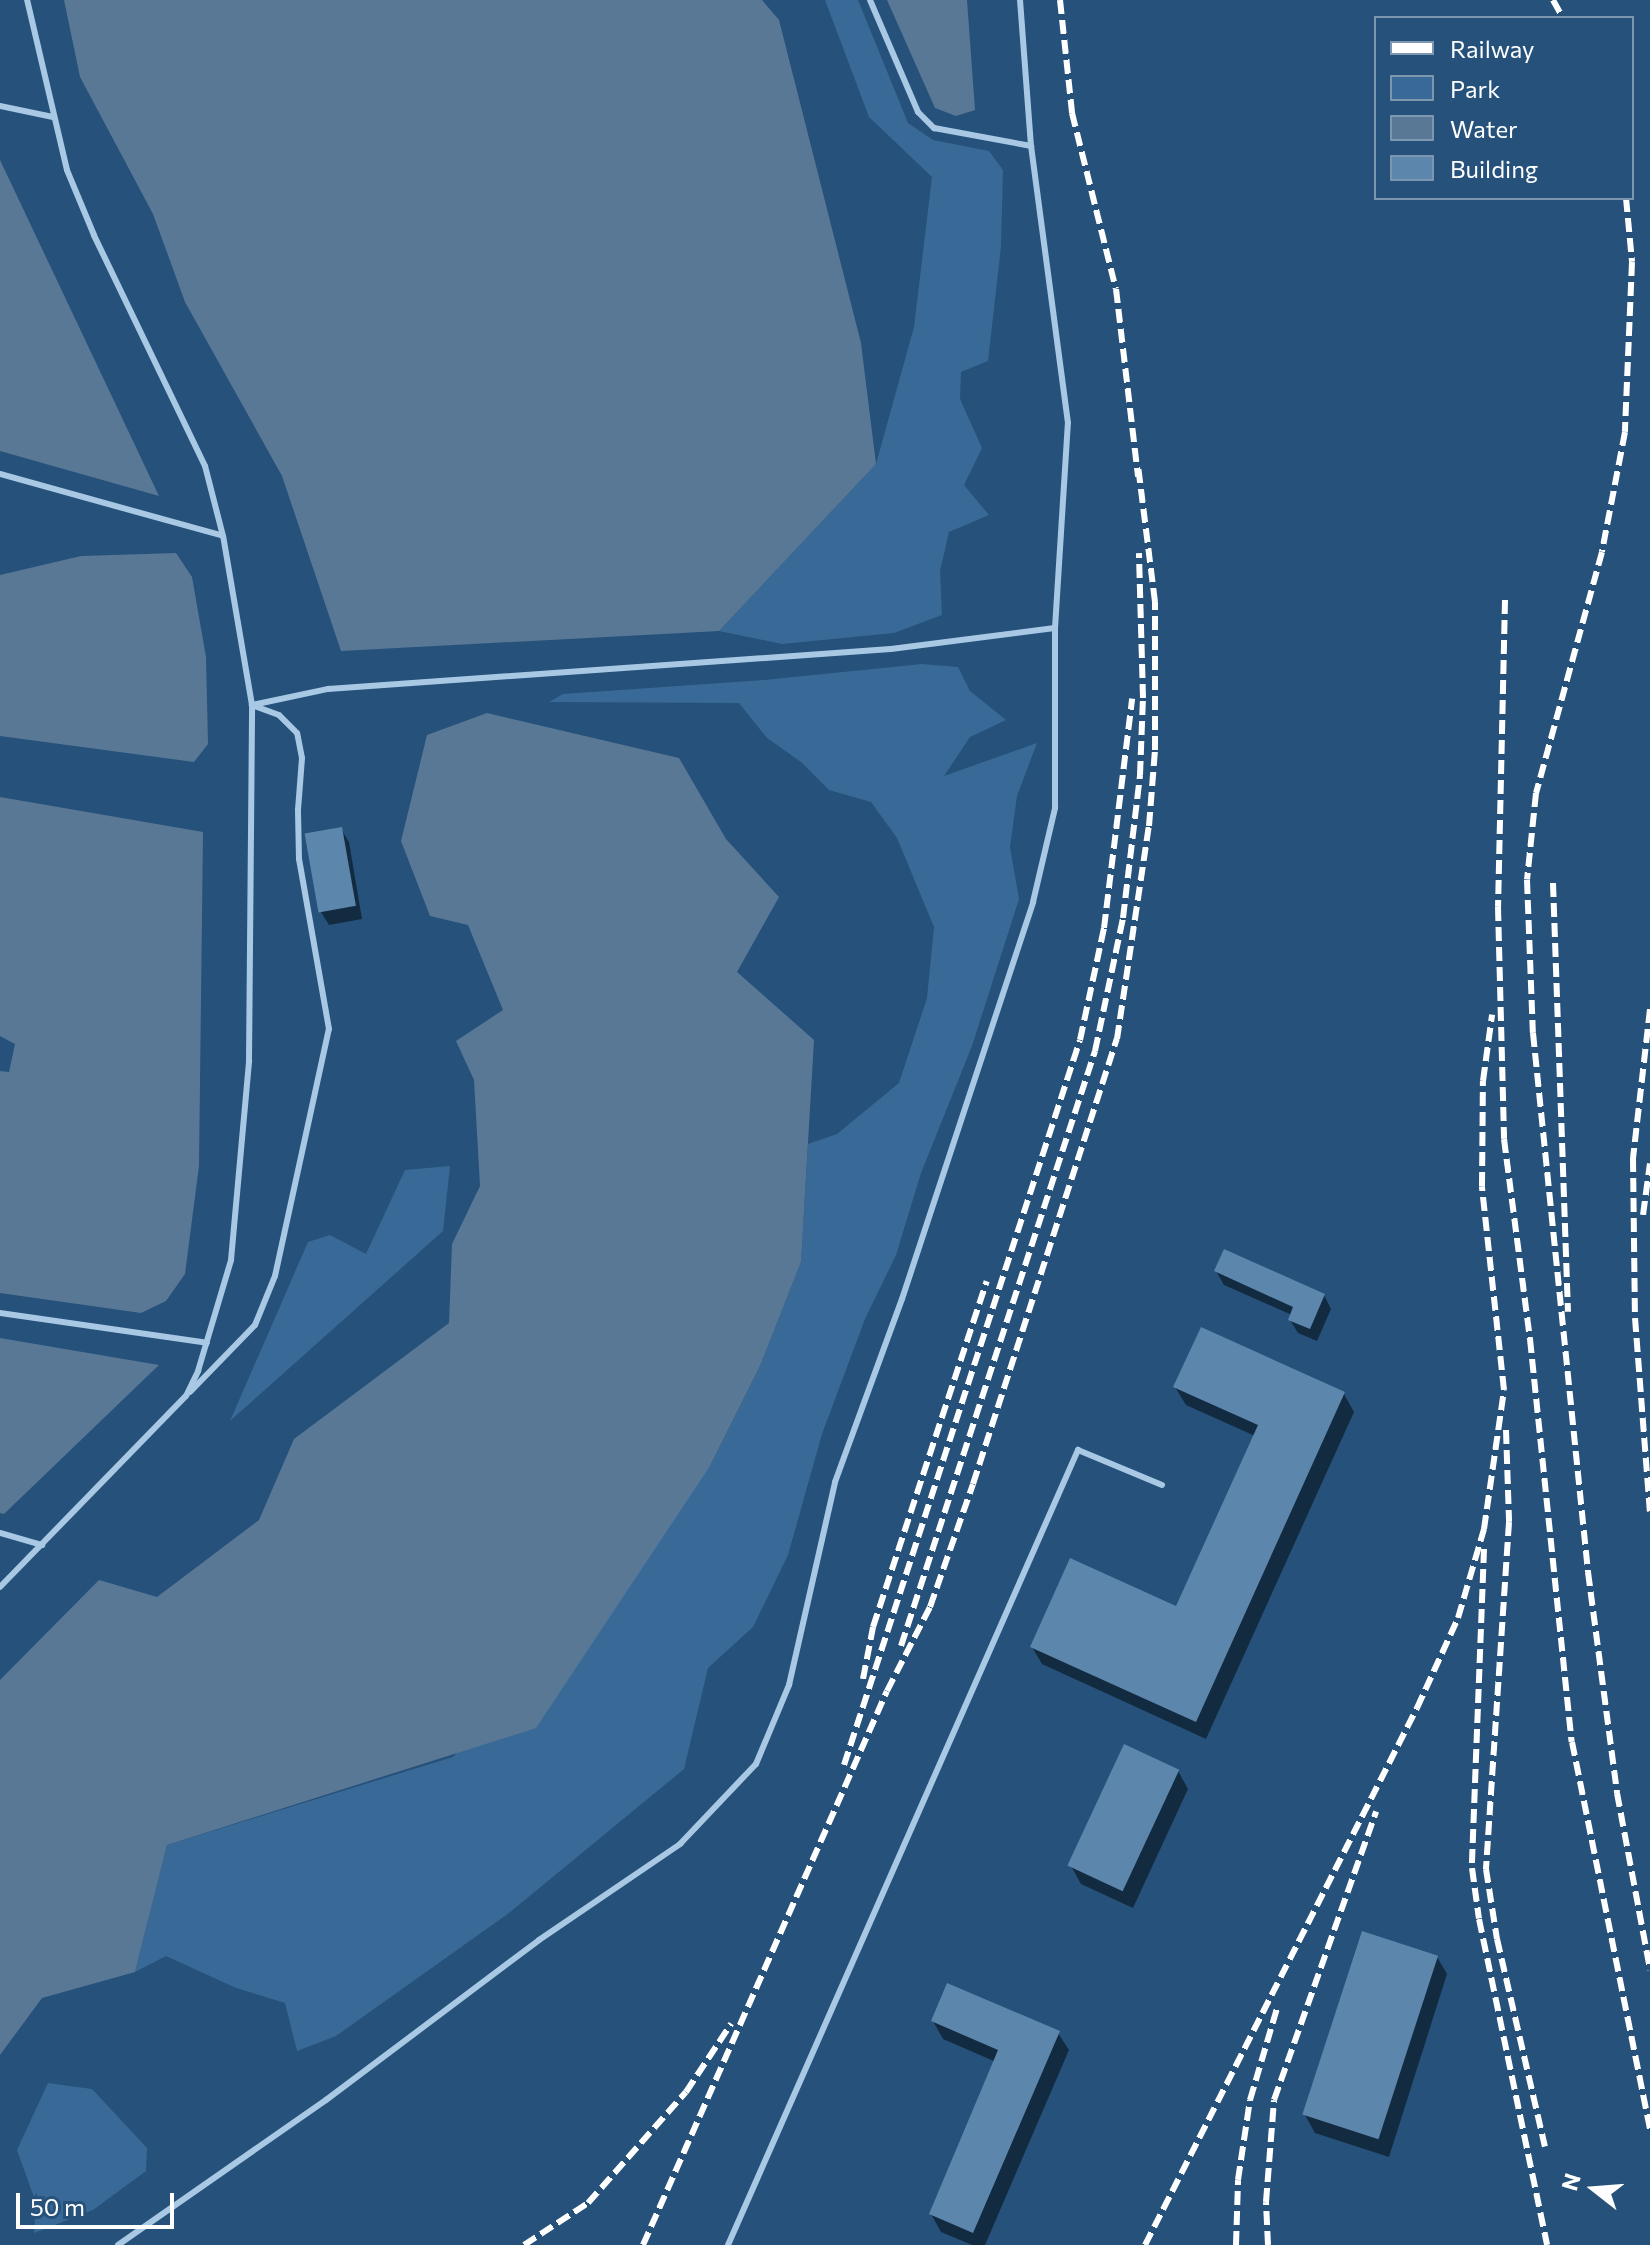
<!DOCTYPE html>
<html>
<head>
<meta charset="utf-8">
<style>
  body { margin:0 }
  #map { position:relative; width:1650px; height:2245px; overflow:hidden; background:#25517a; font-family:Commissioner,sans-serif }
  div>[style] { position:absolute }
  .green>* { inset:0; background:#396a97 }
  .water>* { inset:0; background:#597896 }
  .shadow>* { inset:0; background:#0007 }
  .building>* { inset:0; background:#5d86ac; transform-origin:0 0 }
  .service>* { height:6px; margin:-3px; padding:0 3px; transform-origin:3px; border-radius:3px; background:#a8c8e4 }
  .rail>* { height:6px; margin-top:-3px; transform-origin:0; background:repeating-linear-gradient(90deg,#fff 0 14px,transparent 0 20px) }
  span { translate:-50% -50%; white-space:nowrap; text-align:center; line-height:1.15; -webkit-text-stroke:8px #25517a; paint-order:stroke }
  .legend { position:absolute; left:1374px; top:16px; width:260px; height:184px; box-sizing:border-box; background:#25517a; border:2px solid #7c97af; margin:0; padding:10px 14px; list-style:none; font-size:24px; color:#fff }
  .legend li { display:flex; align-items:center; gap:16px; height:40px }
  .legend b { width:40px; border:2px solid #7c97af }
  .north { position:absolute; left:1554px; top:2149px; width:80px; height:80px; -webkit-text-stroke:6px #25517a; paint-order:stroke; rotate:287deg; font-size:22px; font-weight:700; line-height:32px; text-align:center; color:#fff }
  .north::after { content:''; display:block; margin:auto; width:28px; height:36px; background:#fff; clip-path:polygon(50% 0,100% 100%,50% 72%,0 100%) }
  .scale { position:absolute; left:16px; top:2193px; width:158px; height:36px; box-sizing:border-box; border:4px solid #fff; border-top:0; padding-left:10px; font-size:24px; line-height:28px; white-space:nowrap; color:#fff; -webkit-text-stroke:6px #25517a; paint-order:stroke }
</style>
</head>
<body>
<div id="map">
  <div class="green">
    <i style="clip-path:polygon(825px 0,858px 0,908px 123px,933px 140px,989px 151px,1003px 170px,1001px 247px,988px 361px,961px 372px,960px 399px,982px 448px,964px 485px,989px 515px,949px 532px,940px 571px,942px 615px,894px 633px,782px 644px,719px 631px,876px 464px,914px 327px,932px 177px,869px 117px)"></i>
    <i style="clip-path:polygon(922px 664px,958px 667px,970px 691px,1006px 720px,970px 737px,944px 776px,1037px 743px,1017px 796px,1010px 847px,1019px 899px,972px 1046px,921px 1173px,896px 1255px,865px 1319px,822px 1434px,788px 1555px,753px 1627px,708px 1668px,684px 1769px,509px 1913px,336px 2036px,297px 2051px,285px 2003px,236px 1988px,166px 1956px,135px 1972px,167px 1845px,453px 1757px,710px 1466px,760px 1366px,801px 1262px,808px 1144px,837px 1134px,899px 1083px,927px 998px,934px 927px,897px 838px,871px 802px,829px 790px,801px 762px,767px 738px,739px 703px,549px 702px,563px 694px,764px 680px)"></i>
    <i style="clip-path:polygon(450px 1166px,443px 1231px,230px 1421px,308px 1242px,330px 1235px,366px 1254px,405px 1170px)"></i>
    <i style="clip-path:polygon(48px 2083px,92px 2089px,147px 2148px,146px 2171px,93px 2210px,34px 2233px,36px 2203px,17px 2150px)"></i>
  </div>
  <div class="water">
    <i style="clip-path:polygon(64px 0,762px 0,779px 20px,861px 343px,876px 464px,719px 631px,341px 651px,282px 476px,185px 302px,153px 214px,80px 77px)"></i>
    <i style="clip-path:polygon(887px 0,967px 0,975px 110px,956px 116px,935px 108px)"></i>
    <i style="clip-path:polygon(0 160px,159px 496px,0 451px)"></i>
    <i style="clip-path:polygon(176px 553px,192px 577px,206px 657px,208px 744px,194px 762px,0 736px,0 575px,81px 556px)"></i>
    <i style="clip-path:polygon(487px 713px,679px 758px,726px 839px,779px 897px,737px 972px,814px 1040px,801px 1262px,760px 1366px,710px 1466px,536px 1728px,167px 1845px,135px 1972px,42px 1998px,0 2055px,0 1680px,99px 1580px,157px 1597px,259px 1520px,294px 1439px,449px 1323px,452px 1244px,480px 1186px,474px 1080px,456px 1041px,503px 1010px,468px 925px,430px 916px,401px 841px,427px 735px)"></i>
    <i style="clip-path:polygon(0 797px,203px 832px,199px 1166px,185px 1274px,166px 1301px,141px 1313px,0 1293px,0 1071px,9px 1072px,15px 1044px,0 1036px)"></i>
    <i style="clip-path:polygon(0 1338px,159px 1365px,4px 1514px,0 1513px)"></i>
  </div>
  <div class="shadow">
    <i style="clip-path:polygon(341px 829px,349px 842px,362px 919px,329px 925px,321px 912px)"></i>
    <i style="clip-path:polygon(1216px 1271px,1324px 1295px,1331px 1309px,1317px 1341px,1298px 1333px,1290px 1320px,1292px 1315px,1224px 1285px)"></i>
    <i style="clip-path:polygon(1175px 1387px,1344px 1394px,1354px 1412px,1206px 1739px,1042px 1664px,1032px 1647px,1177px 1608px,1255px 1436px,1186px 1405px)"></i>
    <i style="clip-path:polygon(1178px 1771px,1188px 1789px,1133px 1908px,1081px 1884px,1071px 1866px)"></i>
    <i style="clip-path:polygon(1437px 1957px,1447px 1974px,1389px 2157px,1315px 2133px,1305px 2115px)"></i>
    <i style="clip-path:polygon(933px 2021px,1058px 2033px,1069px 2050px,985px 2245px,972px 2245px,941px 2232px,931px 2214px,996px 2062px,943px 2039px)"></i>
  </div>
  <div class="building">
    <i style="left:342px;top:827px;width:80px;height:38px;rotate:80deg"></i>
    <i style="clip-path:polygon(1224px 1249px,1325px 1294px,1310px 1329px,1288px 1320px,1293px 1307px,1214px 1271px)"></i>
    <i style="clip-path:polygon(1201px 1327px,1345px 1392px,1196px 1722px,1030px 1647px,1070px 1558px,1176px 1606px,1258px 1425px,1173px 1387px)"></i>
    <i style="left:1124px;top:1744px;width:61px;height:134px;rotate:25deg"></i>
    <i style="left:1362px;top:1931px;width:80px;height:193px;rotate:18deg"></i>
    <i style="clip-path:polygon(947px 1983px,1060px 2031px,973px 2233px,929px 2214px,998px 2050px,931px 2021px)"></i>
  </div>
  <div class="service">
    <i style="left:870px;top:0;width:122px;rotate:66.8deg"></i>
    <i style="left:918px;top:112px;width:23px;rotate:45deg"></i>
    <i style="left:934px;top:128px;width:99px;rotate:10.5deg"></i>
    <i style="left:0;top:106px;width:54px;rotate:11.7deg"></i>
    <i style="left:0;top:474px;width:231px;rotate:15.5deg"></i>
    <i style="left:252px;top:705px;width:78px;rotate:-11.9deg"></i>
    <i style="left:328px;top:689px;width:564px;rotate:-4.06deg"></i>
    <i style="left:891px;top:649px;width:165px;rotate:-7.3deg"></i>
    <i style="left:0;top:1313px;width:209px;rotate:8.2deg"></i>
    <i style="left:190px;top:1392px;width:93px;rotate:-45.9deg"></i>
    <i style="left:255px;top:1325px;width:53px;rotate:-67.8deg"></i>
    <i style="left:275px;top:1276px;width:253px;rotate:-77.7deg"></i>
    <i style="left:329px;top:1029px;width:173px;rotate:-100deg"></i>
    <i style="left:299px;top:859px;width:49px;rotate:-91.2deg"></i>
    <i style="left:298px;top:810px;width:52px;rotate:-85.6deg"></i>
    <i style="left:302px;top:758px;width:25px;rotate:-101deg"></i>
    <i style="left:297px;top:733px;width:25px;rotate:-135deg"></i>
    <i style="left:279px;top:715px;width:29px;rotate:-160deg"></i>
    <i style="left:0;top:1533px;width:44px;rotate:15.9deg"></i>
    <i style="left:0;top:1587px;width:267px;rotate:-45.8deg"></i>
    <i style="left:186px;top:1396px;width:28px;rotate:-64deg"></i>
    <i style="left:198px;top:1371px;width:116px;rotate:-73.4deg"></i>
    <i style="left:231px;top:1260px;width:200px;rotate:-84.8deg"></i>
    <i style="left:249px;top:1061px;width:356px;rotate:-89.5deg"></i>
    <i style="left:252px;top:705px;width:171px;rotate:-99.7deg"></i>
    <i style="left:223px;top:536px;width:72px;rotate:-104.4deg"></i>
    <i style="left:205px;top:466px;width:256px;rotate:-115.7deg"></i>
    <i style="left:94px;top:235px;width:70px;rotate:-112.6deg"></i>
    <i style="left:67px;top:170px;width:175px;rotate:-103.2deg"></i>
    <i style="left:118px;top:2245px;width:254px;rotate:-34.9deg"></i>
    <i style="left:326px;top:2100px;width:266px;rotate:-36.9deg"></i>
    <i style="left:539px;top:1940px;width:171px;rotate:-34.2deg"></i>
    <i style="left:680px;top:1844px;width:110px;rotate:-46.5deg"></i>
    <i style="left:756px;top:1764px;width:86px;rotate:-67.3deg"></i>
    <i style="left:789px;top:1685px;width:208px;rotate:-77.2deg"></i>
    <i style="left:835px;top:1482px;width:195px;rotate:-69.9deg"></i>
    <i style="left:902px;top:1299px;width:418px;rotate:-71.7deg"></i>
    <i style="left:1033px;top:902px;width:97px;rotate:-76.8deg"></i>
    <i style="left:1055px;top:808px;width:180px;rotate:-90deg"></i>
    <i style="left:1055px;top:628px;width:205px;rotate:-86.4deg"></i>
    <i style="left:1068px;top:423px;width:279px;rotate:-97.6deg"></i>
    <i style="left:1031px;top:146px;width:146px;rotate:-94.3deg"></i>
    <i style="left:728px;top:2245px;width:869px;rotate:-66.24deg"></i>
    <i style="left:1078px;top:1450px;width:91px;rotate:22.6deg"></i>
  </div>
  <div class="rail">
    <i style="left:1060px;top:0;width:114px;rotate:83.9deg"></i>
    <i style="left:1072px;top:113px;width:181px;rotate:76deg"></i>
    <i style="left:1116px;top:289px;width:189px;rotate:83.3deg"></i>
    <i style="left:1553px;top:0;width:21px;rotate:61deg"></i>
    <i style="left:1626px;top:198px;width:64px;rotate:84.6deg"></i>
    <i style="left:1632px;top:262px;width:170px;rotate:92.4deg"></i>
    <i style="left:1625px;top:432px;width:122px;rotate:100.9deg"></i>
    <i style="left:1602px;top:552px;width:250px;rotate:105.3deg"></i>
    <i style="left:1536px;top:793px;width:87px;rotate:95.9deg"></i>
    <i style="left:1527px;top:880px;width:153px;rotate:87.8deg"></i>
    <i style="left:1533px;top:1033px;width:542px;rotate:84.17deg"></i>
    <i style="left:1588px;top:1572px;width:223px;rotate:82.5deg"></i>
    <i style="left:1617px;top:1793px;width:180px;rotate:79.4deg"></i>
    <i style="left:1505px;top:600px;width:307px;rotate:91.3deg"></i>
    <i style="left:1498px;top:907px;width:232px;rotate:88.5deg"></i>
    <i style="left:1504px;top:1139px;width:202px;rotate:82.6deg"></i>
    <i style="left:1530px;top:1339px;width:405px;rotate:84.1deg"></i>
    <i style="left:1572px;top:1742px;width:396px;rotate:78.6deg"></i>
    <i style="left:1553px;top:883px;width:429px;rotate:88deg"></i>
    <i style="left:1650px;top:1009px;width:150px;rotate:96.5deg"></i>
    <i style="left:1633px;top:1158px;width:160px;rotate:89.3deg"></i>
    <i style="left:1635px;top:1318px;width:194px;rotate:85.6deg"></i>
    <i style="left:1643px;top:1215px;width:52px;rotate:-82.3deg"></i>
    <i style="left:1506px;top:1430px;width:92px;rotate:88.1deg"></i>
    <i style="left:1509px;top:1522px;width:348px;rotate:93.8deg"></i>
    <i style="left:1486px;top:1869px;width:71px;rotate:81.1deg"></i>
    <i style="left:1497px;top:1939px;width:213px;rotate:77deg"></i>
    <i style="left:1484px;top:1549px;width:319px;rotate:92.2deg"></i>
    <i style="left:1472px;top:1868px;width:51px;rotate:82.2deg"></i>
    <i style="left:1479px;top:1919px;width:333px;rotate:78.2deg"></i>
    <i style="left:901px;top:1646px;width:626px;rotate:-71.94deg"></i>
    <i style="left:1095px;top:1051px;width:136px;rotate:-78.1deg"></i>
    <i style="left:1123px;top:918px;width:144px;rotate:-83.2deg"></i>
    <i style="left:1140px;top:775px;width:77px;rotate:-87.8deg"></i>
    <i style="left:1143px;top:698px;width:145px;rotate:-91.6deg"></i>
    <i style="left:863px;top:1679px;width:53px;rotate:-79.1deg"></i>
    <i style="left:873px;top:1627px;width:364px;rotate:-71.8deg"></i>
    <i style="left:844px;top:1765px;width:762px;rotate:-71.97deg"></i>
    <i style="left:1080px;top:1040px;width:115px;rotate:-77.9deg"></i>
    <i style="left:1104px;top:928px;width:231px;rotate:-83deg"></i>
    <i style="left:524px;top:2245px;width:77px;rotate:-33.3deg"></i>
    <i style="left:588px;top:2203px;width:148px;rotate:-48.6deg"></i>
    <i style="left:686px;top:2092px;width:82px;rotate:-56.5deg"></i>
    <i style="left:643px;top:2245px;width:605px;rotate:-66.23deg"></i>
    <i style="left:887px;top:1691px;width:94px;rotate:-62.9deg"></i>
    <i style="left:930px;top:1607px;width:130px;rotate:-70.7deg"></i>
    <i style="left:973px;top:1484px;width:468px;rotate:-72.1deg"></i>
    <i style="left:1117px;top:1039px;width:215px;rotate:-81.5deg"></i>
    <i style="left:1149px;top:826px;width:76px;rotate:-85.5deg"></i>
    <i style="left:1155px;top:750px;width:148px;rotate:-90deg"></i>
    <i style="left:1155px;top:602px;width:138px;rotate:-97.1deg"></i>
    <i style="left:1145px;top:2245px;width:602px;rotate:-63.14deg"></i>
    <i style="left:1417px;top:1708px;width:99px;rotate:-65.5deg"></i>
    <i style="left:1458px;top:1618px;width:93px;rotate:-73.7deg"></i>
    <i style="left:1484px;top:1529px;width:140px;rotate:-81.8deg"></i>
    <i style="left:1504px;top:1390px;width:205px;rotate:-96.2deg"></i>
    <i style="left:1482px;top:1186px;width:105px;rotate:-89.5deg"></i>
    <i style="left:1483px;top:1081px;width:67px;rotate:-82.2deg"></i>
    <i style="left:1236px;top:2245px;width:65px;rotate:-88.2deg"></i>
    <i style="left:1238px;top:2180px;width:81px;rotate:-81.5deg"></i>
    <i style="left:1250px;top:2100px;width:99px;rotate:-73.6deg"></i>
    <i style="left:1268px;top:2245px;width:43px;rotate:-92.7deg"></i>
    <i style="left:1266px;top:2202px;width:102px;rotate:-85.5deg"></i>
    <i style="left:1274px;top:2100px;width:306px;rotate:-70.5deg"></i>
  </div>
  <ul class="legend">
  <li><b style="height:10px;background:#fff"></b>Railway</li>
  <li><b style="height:22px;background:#396a97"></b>Park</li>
  <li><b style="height:22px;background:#597896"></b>Water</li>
  <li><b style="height:22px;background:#5d86ac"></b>Building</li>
  </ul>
  <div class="north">N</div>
  <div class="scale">50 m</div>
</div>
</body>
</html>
